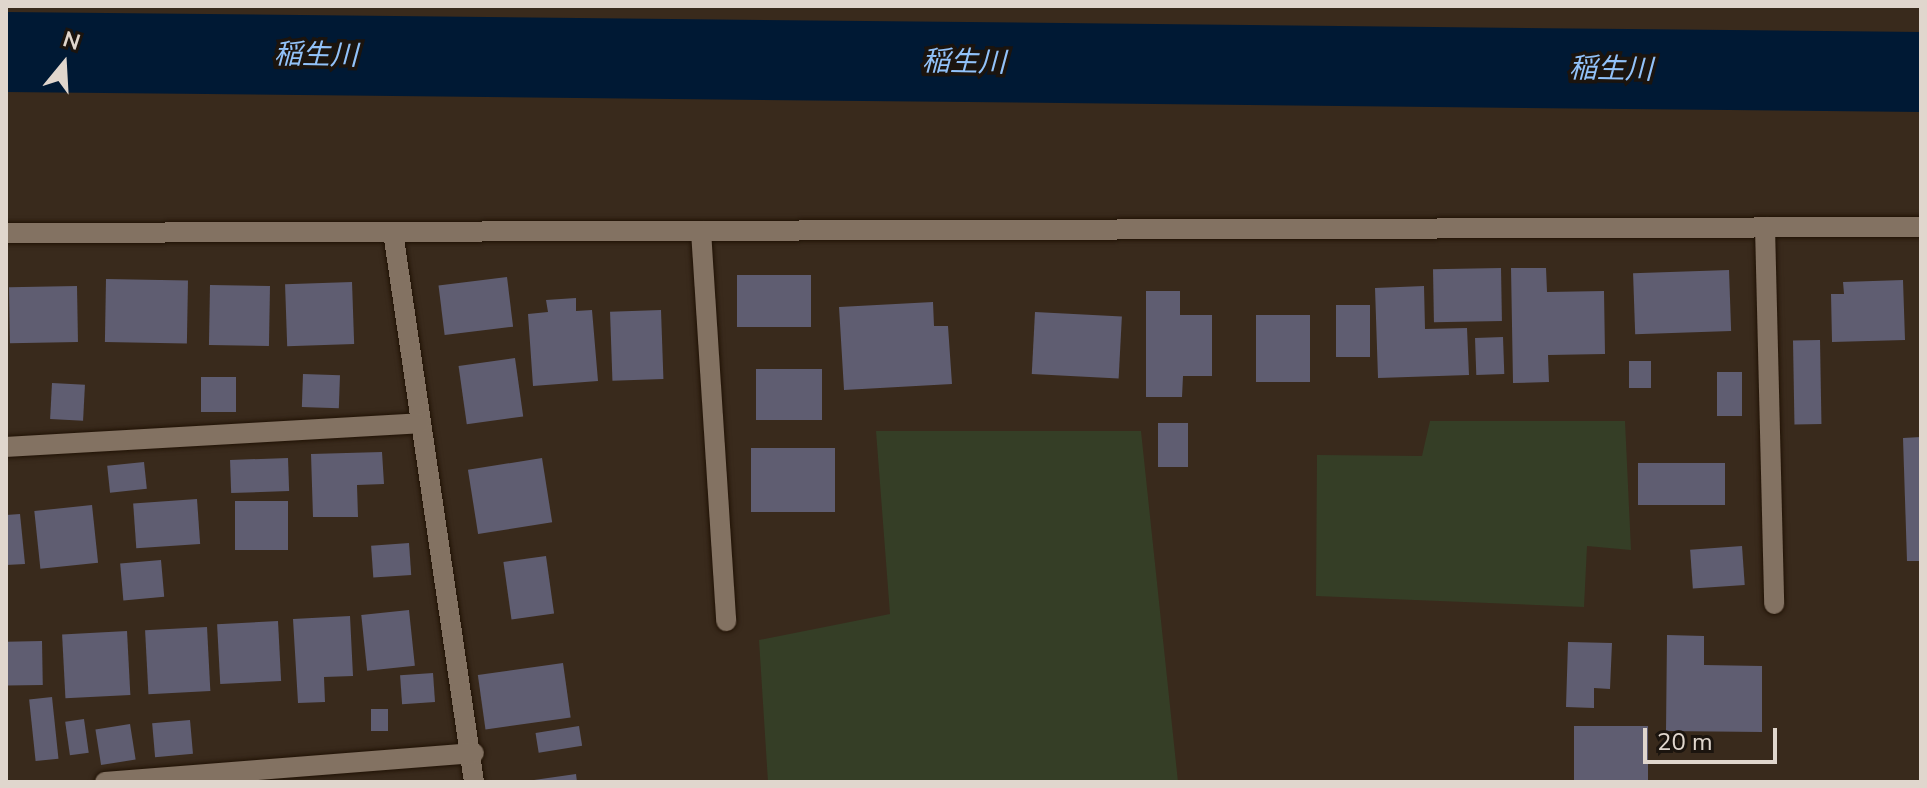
<!DOCTYPE html>
<html>
<head>
<meta charset="utf-8">
<style>
  body { margin:0 }
  #map { position:relative; width:1927px; height:788px; overflow:hidden; background:#392a1c; font-family:"Nunito Sans","Noto Sans JP",sans-serif }
  div>[style] { position:absolute }
  .green>* { inset:0; background:#353e26 }
  .river>* { height:80px; margin:-40px; padding:0 40px; transform-origin:40px; border-radius:40px; background:#001934 }
  .building>* { inset:0; background:#5f5d71; transform-origin:0 0 }
  .roads { filter:drop-shadow(0 0 2px #201205) drop-shadow(0 0 2px #201205) }
  .lane>* { height:20px; margin:-10px; padding:0 10px; transform-origin:10px; border-radius:10px; background:#837262 }
  .street>* { height:20px; margin:-10px; padding:0 10px; transform-origin:10px; border-radius:10px; background:#837262 }
  span { translate:-50% -50%; white-space:nowrap; text-align:center; line-height:1.15; -webkit-text-stroke:7px #1b140e; paint-order:stroke }
  .water-label { font-size:28px; color:#92c2f9; font-style:italic }
  .frame { position:absolute; inset:0; border:8px solid #e0d6cd; pointer-events:none }
  .north { position:absolute; left:24px; top:24px; width:80px; height:80px; -webkit-text-stroke:6px #1b140e; paint-order:stroke; rotate:18deg; font-size:22px; font-weight:700; line-height:32px; text-align:center; color:#e0d6cd }
  .north::after { content:''; display:block; margin:auto; width:28px; height:36px; background:#e0d6cd; clip-path:polygon(50% 0,100% 100%,50% 72%,0 100%) }
  .scale { position:absolute; left:1643px; top:728px; width:134px; height:36px; box-sizing:border-box; border:4px solid #e0d6cd; border-top:0; padding-left:10px; font-size:24px; line-height:28px; white-space:nowrap; color:#e0d6cd; -webkit-text-stroke:6px #1b140e; paint-order:stroke }
</style>
</head>
<body>
<div id="map">
  <div class="green">
    <i style="clip-path:polygon(1430px 421px,1625px 421px,1631px 550px,1587px 546px,1584px 607px,1316px 596px,1317px 455px,1422px 456px)"></i>
    <i style="clip-path:polygon(876px 431px,1141px 431px,1178px 782px,768px 782px,759px 640px,890px 614px)"></i>
  </div>
  <div class="river">
    <i style="left:6px;top:52px;width:1915px;rotate:0.6deg"></i>
  </div>
  <div class="building">
    <i style="left:1501px;top:268px;width:53px;height:68px;rotate:89deg"></i>
    <i style="clip-path:polygon(1511px 268px,1546px 268px,1547px 292px,1604px 291px,1605px 354px,1548px 355px,1549px 382px,1513px 383px)"></i>
    <i style="left:1729px;top:270px;width:61px;height:96px;rotate:88deg"></i>
    <i style="left:737px;top:275px;width:74px;height:52px"></i>
    <i style="left:507px;top:277px;width:50px;height:69px;rotate:83deg"></i>
    <i style="left:106px;top:279px;width:82px;height:63px;rotate:1deg"></i>
    <i style="clip-path:polygon(1903px 280px,1905px 340px,1832px 342px,1831px 294px,1844px 294px,1843px 282px)"></i>
    <i style="left:352px;top:282px;width:62px;height:67px;rotate:88deg"></i>
    <i style="left:210px;top:285px;width:60px;height:60px;rotate:1deg"></i>
    <i style="left:77px;top:286px;width:56px;height:68px;rotate:89deg"></i>
    <i style="clip-path:polygon(1424px 286px,1425px 329px,1467px 328px,1469px 375px,1378px 378px,1375px 288px)"></i>
    <i style="clip-path:polygon(1146px 291px,1180px 291px,1180px 315px,1212px 315px,1212px 376px,1183px 376px,1182px 397px,1146px 397px)"></i>
    <i style="clip-path:polygon(576px 298px,576px 311px,592px 310px,598px 381px,533px 386px,528px 314px,548px 312px,546px 300px)"></i>
    <i style="clip-path:polygon(933px 302px,934px 326px,948px 326px,952px 384px,844px 390px,839px 307px)"></i>
    <i style="left:1336px;top:305px;width:34px;height:52px"></i>
    <i style="left:661px;top:310px;width:69px;height:51px;rotate:88deg"></i>
    <i style="left:1035px;top:312px;width:87px;height:62px;rotate:3deg"></i>
    <i style="left:1256px;top:315px;width:54px;height:67px"></i>
    <i style="left:1503px;top:337px;width:37px;height:28px;rotate:88deg"></i>
    <i style="left:1820px;top:340px;width:84px;height:27px;rotate:89deg"></i>
    <i style="left:515px;top:358px;width:59px;height:57px;rotate:82deg"></i>
    <i style="left:1629px;top:361px;width:22px;height:27px"></i>
    <i style="left:756px;top:369px;width:66px;height:51px"></i>
    <i style="left:1717px;top:372px;width:25px;height:44px"></i>
    <i style="left:303px;top:374px;width:37px;height:33px;rotate:2deg"></i>
    <i style="left:201px;top:377px;width:35px;height:35px"></i>
    <i style="left:52px;top:383px;width:33px;height:36px;rotate:3deg"></i>
    <i style="left:1158px;top:423px;width:30px;height:44px"></i>
    <i style="clip-path:polygon(1921px 437px,1921px 561px,1907px 561px,1903px 438px)"></i>
    <i style="left:835px;top:448px;width:64px;height:84px;rotate:90deg"></i>
    <i style="clip-path:polygon(382px 452px,384px 484px,357px 485px,358px 517px,313px 517px,311px 454px)"></i>
    <i style="left:288px;top:458px;width:33px;height:58px;rotate:88deg"></i>
    <i style="left:542px;top:458px;width:65px;height:75px;rotate:81deg"></i>
    <i style="left:144px;top:462px;width:27px;height:37px;rotate:84deg"></i>
    <i style="left:1725px;top:463px;width:42px;height:87px;rotate:90deg"></i>
    <i style="left:197px;top:499px;width:45px;height:64px;rotate:86deg"></i>
    <i style="left:288px;top:501px;width:49px;height:53px;rotate:90deg"></i>
    <i style="left:92px;top:505px;width:58px;height:58px;rotate:84deg"></i>
    <i style="clip-path:polygon(20px 514px,25px 564px,6px 565px,6px 515px)"></i>
    <i style="left:409px;top:543px;width:32px;height:38px;rotate:86deg"></i>
    <i style="left:1742px;top:546px;width:39px;height:52px;rotate:86deg"></i>
    <i style="left:546px;top:556px;width:58px;height:43px;rotate:82deg"></i>
    <i style="left:161px;top:560px;width:37px;height:41px;rotate:85deg"></i>
    <i style="left:409px;top:610px;width:56px;height:48px;rotate:84deg"></i>
    <i style="clip-path:polygon(350px 616px,353px 676px,324px 677px,325px 702px,298px 703px,293px 619px)"></i>
    <i style="left:278px;top:621px;width:60px;height:61px;rotate:87deg"></i>
    <i style="left:207px;top:627px;width:64px;height:62px;rotate:87deg"></i>
    <i style="left:127px;top:631px;width:64px;height:65px;rotate:87deg"></i>
    <i style="clip-path:polygon(1667px 635px,1704px 636px,1704px 665px,1762px 666px,1762px 732px,1666px 731px)"></i>
    <i style="left:42px;top:641px;width:44px;height:36px;rotate:89deg"></i>
    <i style="clip-path:polygon(1568px 642px,1612px 643px,1610px 689px,1594px 688px,1594px 708px,1566px 707px)"></i>
    <i style="left:563px;top:663px;width:55px;height:86px;rotate:82deg"></i>
    <i style="left:433px;top:673px;width:29px;height:33px;rotate:86deg"></i>
    <i style="left:52px;top:697px;width:62px;height:23px;rotate:84deg"></i>
    <i style="left:371px;top:709px;width:17px;height:22px"></i>
    <i style="left:84px;top:719px;width:34px;height:19px;rotate:82deg"></i>
    <i style="left:190px;top:720px;width:34px;height:38px;rotate:85deg"></i>
    <i style="left:130px;top:724px;width:36px;height:35px;rotate:81deg"></i>
    <i style="left:579px;top:726px;width:20px;height:44px;rotate:81deg"></i>
    <i style="left:1574px;top:726px;width:74px;height:56px"></i>
    <i style="clip-path:polygon(576px 774px,577px 782px,534px 782px,534px 780px)"></i>
  </div>
  <div class="roads">
    <div class="lane">
      <i style="left:701px;top:231px;width:391px;rotate:86.3deg"></i>
    </div>
    <div class="street">
      <i style="left:1765px;top:227px;width:377px;rotate:88.6deg"></i>
      <i style="left:393px;top:232px;width:556px;rotate:81.62deg"></i>
      <i style="left:6px;top:233px;width:1915px;rotate:-0.18deg"></i>
      <i style="left:6px;top:447px;width:413px;rotate:-3.3deg"></i>
      <i style="left:105px;top:782px;width:370px;rotate:-4.5deg"></i>
    </div>
  </div>
  <div class="water-label">
    <span style="left:316px;top:55px;rotate:1deg">稲生川</span>
    <span style="left:964px;top:62px;rotate:1deg">稲生川</span>
    <span style="left:1611px;top:69px;rotate:1deg">稲生川</span>
  </div>
  <div class="frame"></div>
  <div class="north">N</div>
  <div class="scale">20 m</div>
</div>
</body>
</html>
